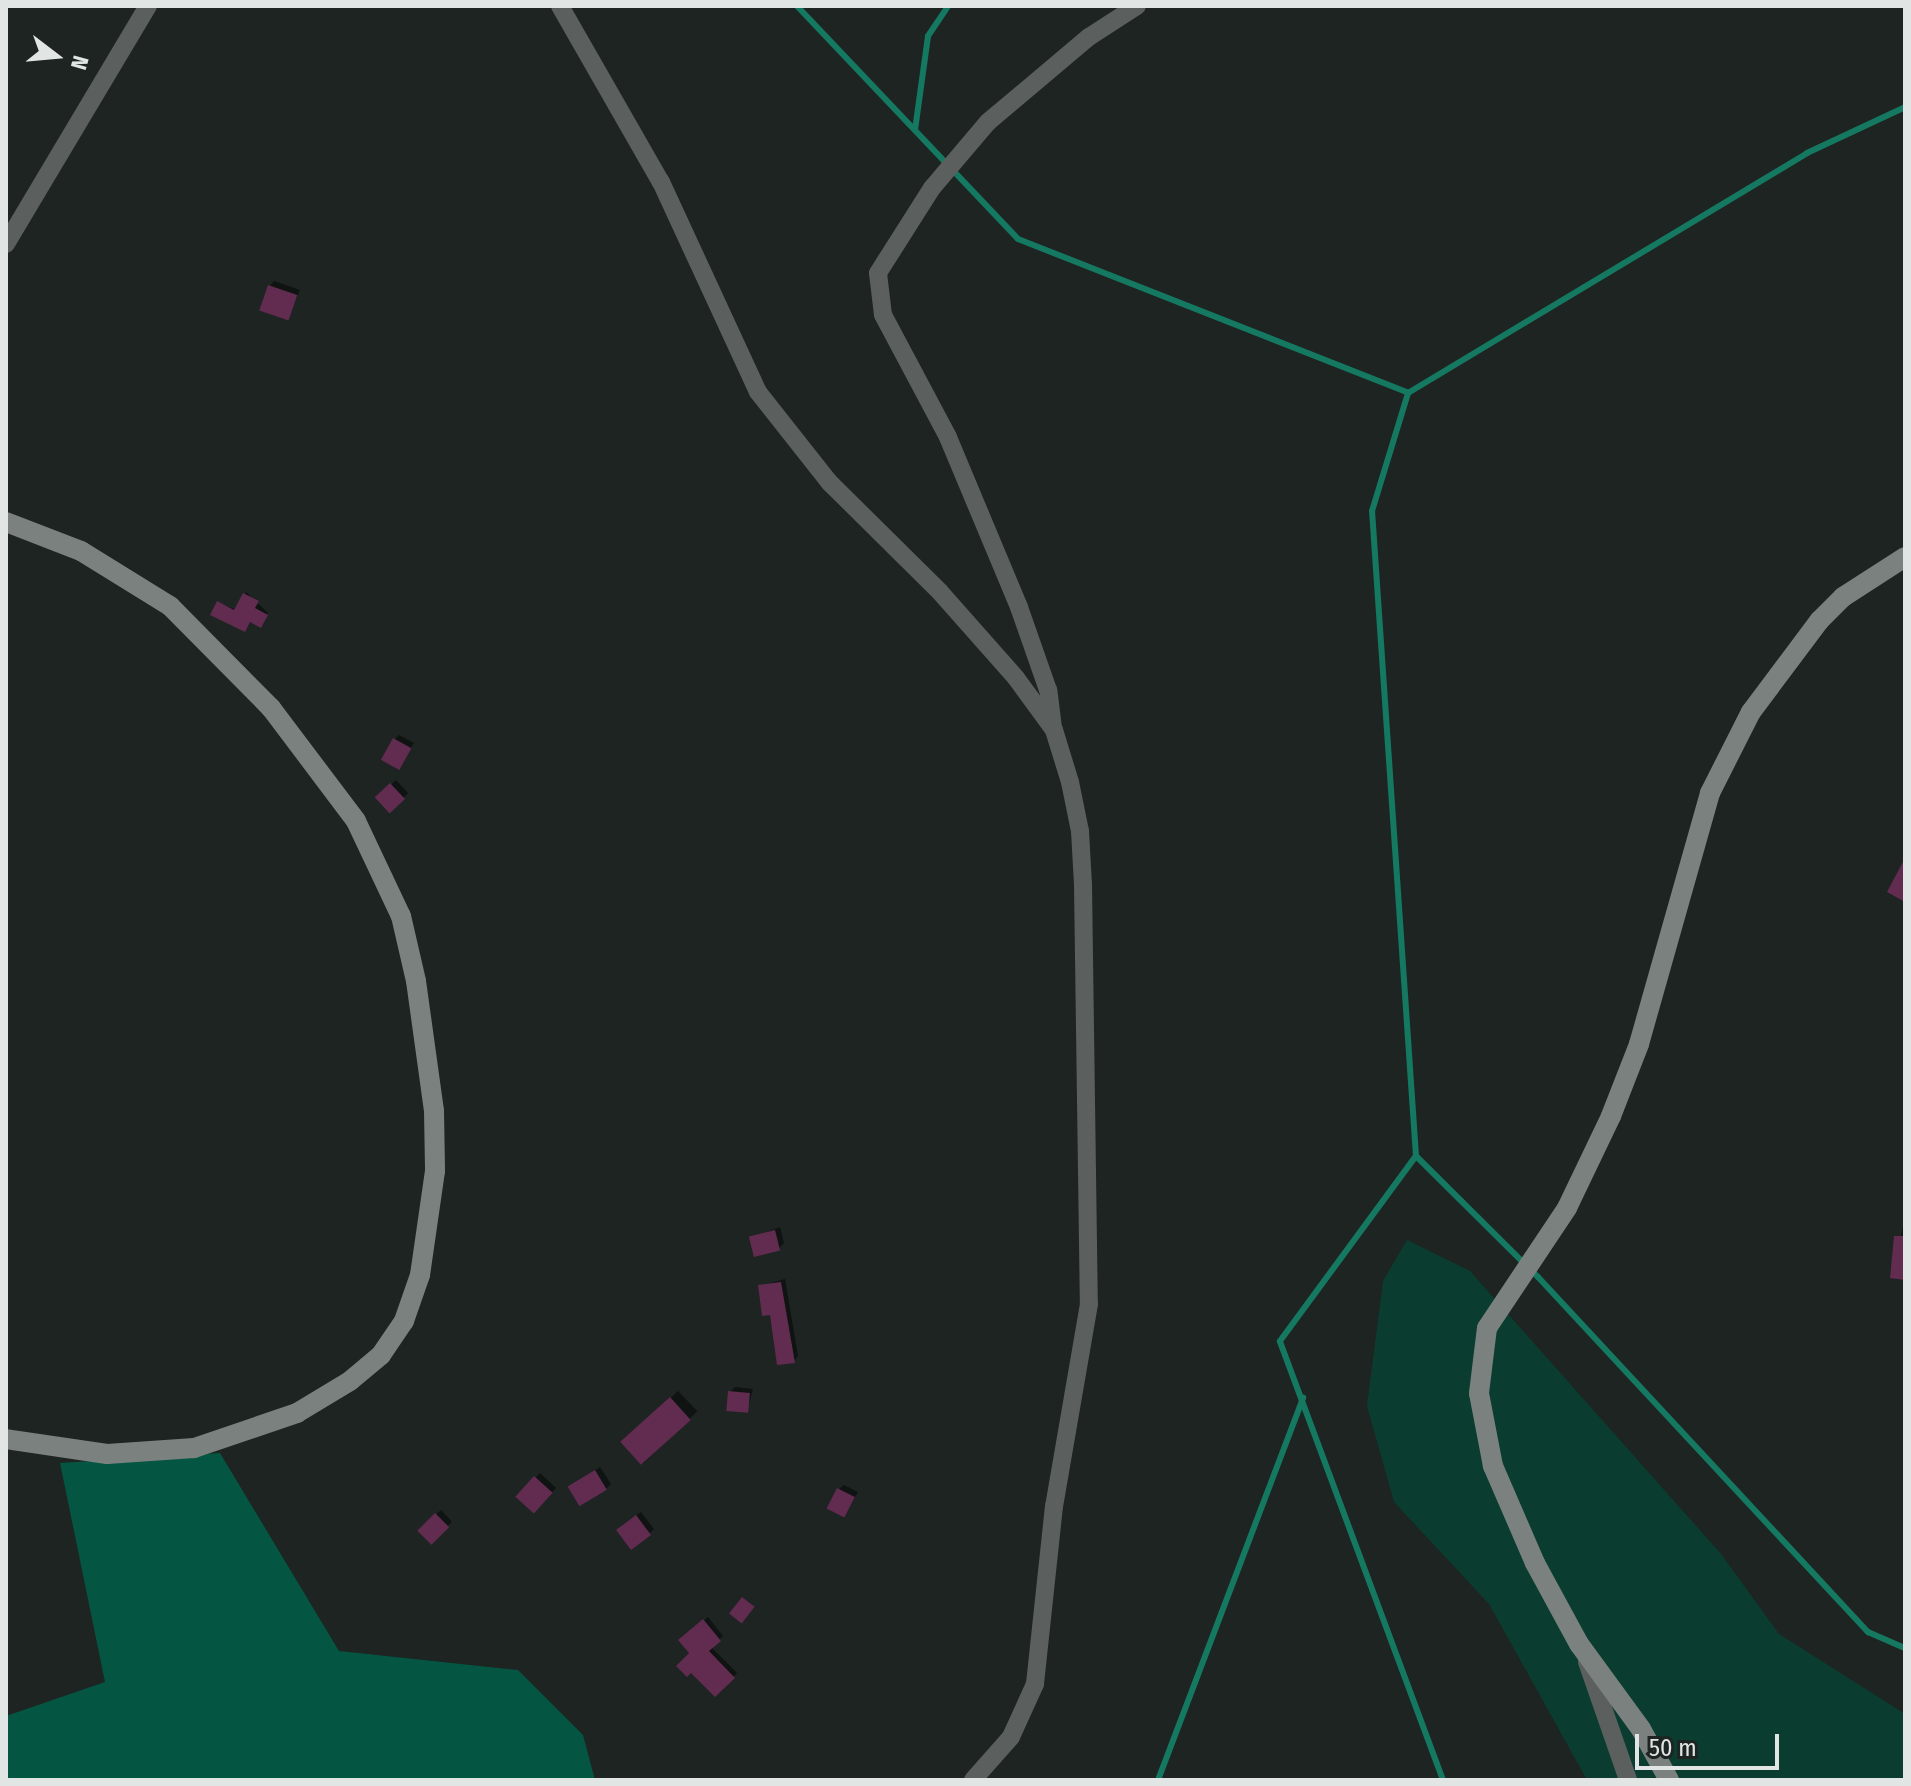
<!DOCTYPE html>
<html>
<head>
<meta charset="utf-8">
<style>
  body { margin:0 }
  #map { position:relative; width:1911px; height:1786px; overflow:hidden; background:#1d2422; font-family:"Fira Sans Condensed",sans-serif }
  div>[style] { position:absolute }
  .green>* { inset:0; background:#0a3d30 }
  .forest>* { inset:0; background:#055543 }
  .shadow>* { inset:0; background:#0007; transform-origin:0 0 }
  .stream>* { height:6px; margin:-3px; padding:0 3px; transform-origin:3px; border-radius:3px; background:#157962 }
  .building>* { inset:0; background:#622b50; transform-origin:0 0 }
  .street>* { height:18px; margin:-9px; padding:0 9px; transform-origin:9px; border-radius:9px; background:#5b5f5d }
  .secondary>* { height:20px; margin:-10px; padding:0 10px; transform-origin:10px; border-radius:10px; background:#7b817f }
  span { translate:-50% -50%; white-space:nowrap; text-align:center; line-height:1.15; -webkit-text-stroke:7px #1d2422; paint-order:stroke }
  .frame { position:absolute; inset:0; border:8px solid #e1e6e4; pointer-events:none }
  .north { position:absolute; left:16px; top:16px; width:80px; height:80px; -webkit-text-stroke:6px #1d2422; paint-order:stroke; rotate:106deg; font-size:22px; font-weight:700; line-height:32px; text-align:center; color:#e1e6e4 }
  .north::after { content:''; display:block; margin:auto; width:28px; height:36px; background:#e1e6e4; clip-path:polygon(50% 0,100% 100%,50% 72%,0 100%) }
  .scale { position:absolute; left:1635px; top:1734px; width:144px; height:36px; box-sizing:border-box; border:4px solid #e1e6e4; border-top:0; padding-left:10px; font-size:24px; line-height:28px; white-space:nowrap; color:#e1e6e4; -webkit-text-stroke:6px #1d2422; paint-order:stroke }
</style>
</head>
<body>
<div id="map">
  <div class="green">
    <i style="clip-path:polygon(1407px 1240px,1470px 1271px,1721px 1554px,1779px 1634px,1905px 1714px,1905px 1780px,1587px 1780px,1489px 1604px,1394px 1502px,1367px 1406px,1383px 1281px)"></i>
  </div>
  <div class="forest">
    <i style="clip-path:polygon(220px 1453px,339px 1651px,518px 1670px,583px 1735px,595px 1780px,6px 1780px,6px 1716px,105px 1682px,60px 1463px)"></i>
  </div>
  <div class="shadow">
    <i style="clip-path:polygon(274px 281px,300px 290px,287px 318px,270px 286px)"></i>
    <i style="clip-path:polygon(246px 592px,268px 613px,261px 625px,219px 603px,237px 610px)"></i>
    <i style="clip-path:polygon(399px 735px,414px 743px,399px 767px,395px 739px)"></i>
    <i style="left:396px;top:780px;width:18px;height:26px;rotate:47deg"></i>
    <i style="clip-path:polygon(1905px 1217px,1905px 1278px,1892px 1277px)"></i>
    <i style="clip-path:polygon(780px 1227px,784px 1243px,779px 1248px,752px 1238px)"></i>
    <i style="clip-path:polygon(785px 1279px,798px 1356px,794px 1361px,760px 1286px)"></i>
    <i style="clip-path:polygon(735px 1387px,753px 1389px,747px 1411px,730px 1392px)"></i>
    <i style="left:678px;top:1391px;width:28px;height:75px;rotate:46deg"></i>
    <i style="clip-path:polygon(600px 1467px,611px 1484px,606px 1489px,575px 1484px)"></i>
    <i style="left:540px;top:1473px;width:22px;height:33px;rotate:43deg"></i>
    <i style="clip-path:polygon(844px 1485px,858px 1492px,844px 1515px,839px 1489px)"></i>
    <i style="left:441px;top:1510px;width:16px;height:30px;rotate:47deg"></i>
    <i style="clip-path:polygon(641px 1512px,654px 1529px,650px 1533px,623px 1525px)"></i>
    <i style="clip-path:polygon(708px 1617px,723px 1636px,711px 1647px,737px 1673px,715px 1695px,681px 1640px)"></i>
  </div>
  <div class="stream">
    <i style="left:797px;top:6px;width:321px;rotate:46.5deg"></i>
    <i style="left:1018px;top:239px;width:419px;rotate:21.5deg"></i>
    <i style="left:915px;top:130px;width:95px;rotate:-82.1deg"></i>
    <i style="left:928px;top:36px;width:36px;rotate:-56deg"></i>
    <i style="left:1416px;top:1156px;width:172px;rotate:44.8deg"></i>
    <i style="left:1538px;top:1277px;width:485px;rotate:47.1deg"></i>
    <i style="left:1868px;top:1632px;width:40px;rotate:23.4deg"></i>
    <i style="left:1158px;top:1780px;width:409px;rotate:-69.2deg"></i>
    <i style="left:1443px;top:1780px;width:468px;rotate:-110.4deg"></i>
    <i style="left:1280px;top:1341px;width:230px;rotate:-53.7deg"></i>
    <i style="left:1416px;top:1156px;width:646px;rotate:-93.9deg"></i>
    <i style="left:1372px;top:511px;width:123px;rotate:-73deg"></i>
    <i style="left:1408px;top:393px;width:466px;rotate:-31deg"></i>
    <i style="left:1807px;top:153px;width:108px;rotate:-25.1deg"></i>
  </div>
  <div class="building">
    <i style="left:268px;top:285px;width:31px;height:27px;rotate:19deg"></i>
    <i style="clip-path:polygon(243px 593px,259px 601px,255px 608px,268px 615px,261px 628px,250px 622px,245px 632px,210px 615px,217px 601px,234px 610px)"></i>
    <i style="left:393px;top:738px;width:21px;height:25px;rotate:29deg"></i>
    <i style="left:390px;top:783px;width:22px;height:21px;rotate:47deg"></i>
    <i style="clip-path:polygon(1905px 858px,1905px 902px,1887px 892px)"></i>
    <i style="left:775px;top:1230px;width:21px;height:27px;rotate:76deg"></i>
    <i style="clip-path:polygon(1894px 1236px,1905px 1236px,1905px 1280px,1890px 1278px)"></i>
    <i style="clip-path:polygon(781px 1282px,795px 1363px,777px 1365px,770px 1315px,762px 1316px,758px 1285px)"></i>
    <i style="left:728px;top:1391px;width:22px;height:20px;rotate:5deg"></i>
    <i style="left:670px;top:1397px;width:31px;height:67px;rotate:48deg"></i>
    <i style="left:595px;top:1470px;width:23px;height:32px;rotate:59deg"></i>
    <i style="left:534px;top:1476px;width:25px;height:28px;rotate:42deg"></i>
    <i style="left:837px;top:1488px;width:20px;height:23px;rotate:27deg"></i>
    <i style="left:435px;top:1513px;width:20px;height:25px;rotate:45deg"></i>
    <i style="left:636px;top:1515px;width:25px;height:25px;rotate:53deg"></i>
    <i style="left:742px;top:1597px;width:16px;height:21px;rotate:38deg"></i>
    <i style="clip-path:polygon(703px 1619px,721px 1641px,709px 1651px,735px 1678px,715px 1697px,691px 1673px,687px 1677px,676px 1666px,689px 1653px,678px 1640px)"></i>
  </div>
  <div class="street">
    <i style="left:560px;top:6px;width:203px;rotate:60.2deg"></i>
    <i style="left:661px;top:182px;width:231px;rotate:65.2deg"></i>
    <i style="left:758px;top:392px;width:115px;rotate:51.7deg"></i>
    <i style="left:829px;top:482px;width:156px;rotate:44.7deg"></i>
    <i style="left:940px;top:592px;width:115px;rotate:48.5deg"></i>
    <i style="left:1016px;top:678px;width:64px;rotate:53.8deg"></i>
    <i style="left:1054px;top:730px;width:54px;rotate:72.9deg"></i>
    <i style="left:1070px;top:782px;width:50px;rotate:78.5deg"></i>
    <i style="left:1080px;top:831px;width:54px;rotate:86.8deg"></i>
    <i style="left:1083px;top:885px;width:419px;rotate:89.2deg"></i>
    <i style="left:1089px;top:1304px;width:205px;rotate:99.8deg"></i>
    <i style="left:1054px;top:1506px;width:179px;rotate:96.1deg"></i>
    <i style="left:1035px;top:1684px;width:58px;rotate:114.4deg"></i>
    <i style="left:1011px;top:1737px;width:57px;rotate:131.5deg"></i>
    <i style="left:6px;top:244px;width:277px;rotate:-59.2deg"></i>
    <i style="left:1053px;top:728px;width:38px;rotate:-97deg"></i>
    <i style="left:1048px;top:690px;width:88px;rotate:-109.3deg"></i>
    <i style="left:1019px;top:607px;width:184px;rotate:-112.7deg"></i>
    <i style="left:948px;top:437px;width:138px;rotate:-118deg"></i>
    <i style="left:883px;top:315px;width:42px;rotate:-96.8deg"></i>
    <i style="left:878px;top:273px;width:101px;rotate:-57.6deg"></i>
    <i style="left:932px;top:188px;width:87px;rotate:-49.7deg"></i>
    <i style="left:988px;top:122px;width:132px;rotate:-40.1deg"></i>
    <i style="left:1089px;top:37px;width:57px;rotate:-32.9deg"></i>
    <i style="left:1587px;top:1662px;width:125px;rotate:70.8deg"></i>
  </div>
  <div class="secondary">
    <i style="left:6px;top:522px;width:80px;rotate:21.1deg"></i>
    <i style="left:81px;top:551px;width:105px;rotate:31.7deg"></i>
    <i style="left:170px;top:606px;width:144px;rotate:45.3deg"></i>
    <i style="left:271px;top:708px;width:141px;rotate:53deg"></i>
    <i style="left:356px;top:821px;width:105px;rotate:64.7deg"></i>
    <i style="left:401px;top:916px;width:67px;rotate:77deg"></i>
    <i style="left:416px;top:981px;width:131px;rotate:82.1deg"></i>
    <i style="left:434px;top:1111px;width:60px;rotate:89deg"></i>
    <i style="left:435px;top:1171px;width:105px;rotate:98.2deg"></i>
    <i style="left:420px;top:1275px;width:49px;rotate:109.2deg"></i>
    <i style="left:404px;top:1321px;width:41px;rotate:124.1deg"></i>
    <i style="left:381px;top:1355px;width:40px;rotate:140deg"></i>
    <i style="left:350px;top:1381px;width:62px;rotate:148.9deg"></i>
    <i style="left:297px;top:1413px;width:109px;rotate:161.2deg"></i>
    <i style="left:194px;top:1448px;width:87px;rotate:176.1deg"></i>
    <i style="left:107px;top:1454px;width:102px;rotate:-171.6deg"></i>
    <i style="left:1669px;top:1780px;width:58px;rotate:-118.8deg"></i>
    <i style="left:1641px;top:1729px;width:105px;rotate:-126.1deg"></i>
    <i style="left:1579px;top:1644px;width:92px;rotate:-118.5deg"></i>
    <i style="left:1535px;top:1563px;width:106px;rotate:-113.4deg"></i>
    <i style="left:1493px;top:1466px;width:74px;rotate:-100.9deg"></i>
    <i style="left:1479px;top:1393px;width:65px;rotate:-83deg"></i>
    <i style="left:1487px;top:1328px;width:144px;rotate:-56.3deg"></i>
    <i style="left:1567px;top:1208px;width:102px;rotate:-64.4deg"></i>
    <i style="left:1611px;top:1116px;width:77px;rotate:-68.7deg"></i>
    <i style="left:1639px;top:1044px;width:261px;rotate:-74.2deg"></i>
    <i style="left:1710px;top:793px;width:91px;rotate:-63.2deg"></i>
    <i style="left:1751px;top:712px;width:114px;rotate:-53.2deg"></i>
    <i style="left:1819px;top:621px;width:34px;rotate:-45deg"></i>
    <i style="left:1843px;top:597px;width:74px;rotate:-32.8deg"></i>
  </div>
  <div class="frame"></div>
  <div class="north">N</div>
  <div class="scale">50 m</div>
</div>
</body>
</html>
